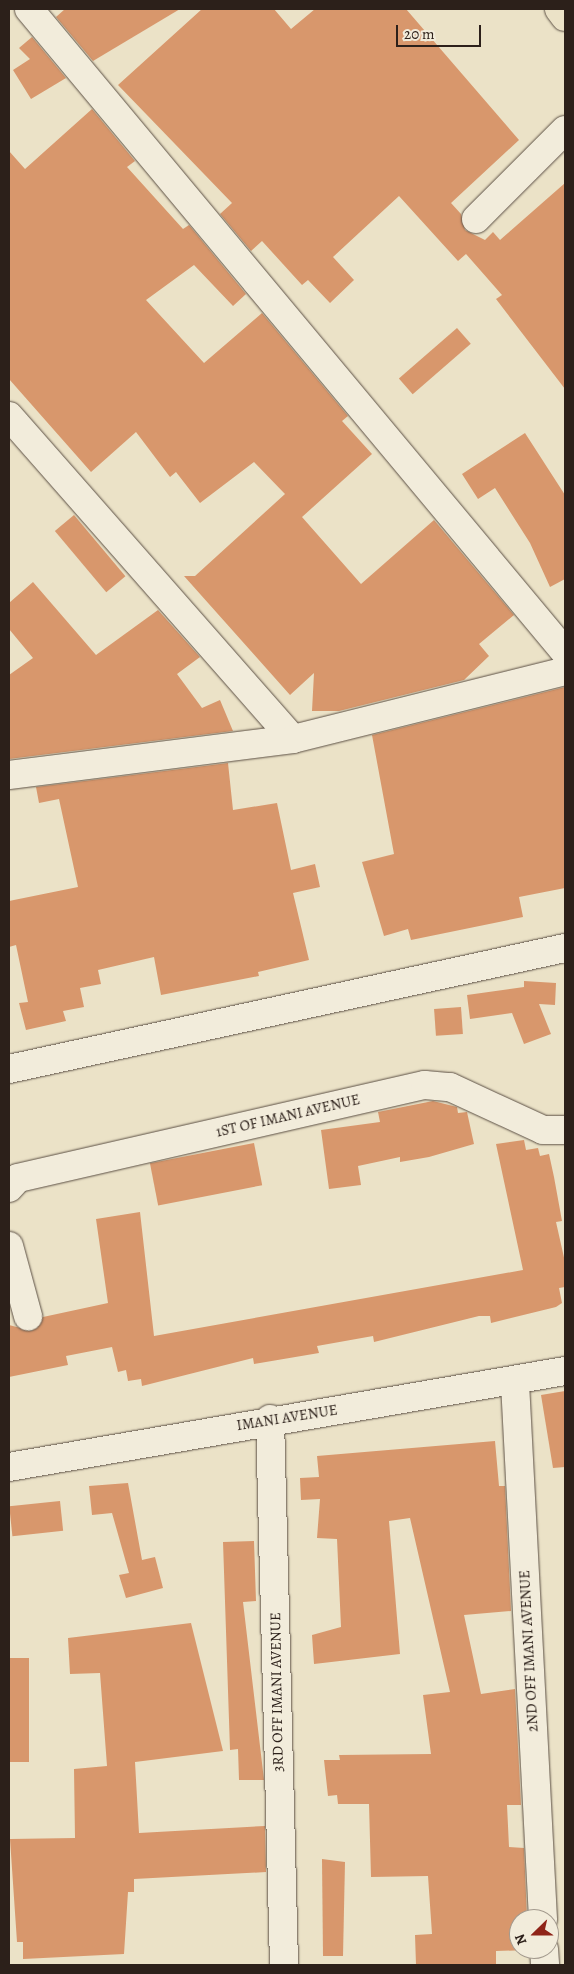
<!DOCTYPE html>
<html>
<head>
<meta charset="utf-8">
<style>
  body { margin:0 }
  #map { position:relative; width:574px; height:1974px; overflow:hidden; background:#ebe2c7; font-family:Alegreya,serif }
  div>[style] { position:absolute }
  .building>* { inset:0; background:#d8976c; transform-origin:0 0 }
  .roads { filter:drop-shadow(0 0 1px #5c5045) drop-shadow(0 0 1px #5c5045) }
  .minor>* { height:28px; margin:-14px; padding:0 14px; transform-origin:14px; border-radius:14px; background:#f2ecdb }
  .highway>* { height:28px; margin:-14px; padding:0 14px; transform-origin:14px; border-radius:14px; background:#ebe2c7 }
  span { translate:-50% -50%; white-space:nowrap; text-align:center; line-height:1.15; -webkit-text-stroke:4.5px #f2ecdb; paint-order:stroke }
  .street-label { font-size:15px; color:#2c201a }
  .frame { position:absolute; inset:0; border:10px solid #2c201a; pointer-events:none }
  .north { position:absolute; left:509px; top:1909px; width:50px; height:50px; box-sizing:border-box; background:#f2ecdb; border:1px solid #a39a8e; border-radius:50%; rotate:248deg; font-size:14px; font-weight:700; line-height:20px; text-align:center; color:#2c201a }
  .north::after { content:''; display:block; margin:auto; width:18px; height:22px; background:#8f2418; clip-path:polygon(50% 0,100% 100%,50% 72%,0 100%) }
  .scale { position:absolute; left:396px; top:25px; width:85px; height:22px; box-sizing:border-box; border:2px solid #2c201a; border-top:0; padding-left:6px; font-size:15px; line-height:18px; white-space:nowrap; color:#2c201a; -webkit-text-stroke:4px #f2ecdb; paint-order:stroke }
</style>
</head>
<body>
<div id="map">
  <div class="building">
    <i style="clip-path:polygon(65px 9px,180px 9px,93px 61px,56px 17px)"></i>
    <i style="clip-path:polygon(202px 9px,274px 9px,291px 29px,315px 9px,406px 9px,519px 140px,451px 203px,461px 214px,465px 230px,485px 240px,493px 232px,500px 240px,565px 183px,565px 389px,496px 299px,502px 295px,466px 254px,458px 261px,399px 196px,333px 257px,354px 280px,330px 303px,308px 280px,302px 285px,262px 241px,251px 251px,220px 214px,232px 203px,118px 85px)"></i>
    <i style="clip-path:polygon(32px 37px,66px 78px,31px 99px,13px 70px,30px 59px,19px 48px)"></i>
    <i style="clip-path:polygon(92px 109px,135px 161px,127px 167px,183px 229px,189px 225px,246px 294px,233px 306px,194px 265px,146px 300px,204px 363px,262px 313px,348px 416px,342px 421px,372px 454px,302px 517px,361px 584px,434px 520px,514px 615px,479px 644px,489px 656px,464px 680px,339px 711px,312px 711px,314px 673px,290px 695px,184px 576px,195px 576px,285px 494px,254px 462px,200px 503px,176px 472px,170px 477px,136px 432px,91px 472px,9px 379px,9px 151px,25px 169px)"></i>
    <i style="left:457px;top:328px;width:21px;height:77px;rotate:49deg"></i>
    <i style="clip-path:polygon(525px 433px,565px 495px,565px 579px,550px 587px,530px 543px,495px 488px,478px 499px,462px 474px)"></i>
    <i style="left:74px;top:515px;width:80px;height:25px;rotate:50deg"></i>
    <i style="clip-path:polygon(33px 582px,96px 655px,158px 610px,200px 657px,177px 674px,202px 708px,220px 700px,233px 731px,9px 759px,9px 675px,33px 658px,9px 629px,9px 603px)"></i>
    <i style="clip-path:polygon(565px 687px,565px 888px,519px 897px,523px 917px,411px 940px,408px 929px,384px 936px,362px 862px,394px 854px,372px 735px)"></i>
    <i style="clip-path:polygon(228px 763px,233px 810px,277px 803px,291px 870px,315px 864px,320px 887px,293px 893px,309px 960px,258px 972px,259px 976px,161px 995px,154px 957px,98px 970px,101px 984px,80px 988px,84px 1007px,63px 1011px,66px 1021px,26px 1030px,19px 1003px,28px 1002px,16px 945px,9px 947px,9px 901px,78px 887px,59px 799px,39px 803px,36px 787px)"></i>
    <i style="clip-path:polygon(524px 981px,556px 983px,555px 1005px,539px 1004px,551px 1034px,524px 1044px,512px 1013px,470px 1019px,467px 995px,524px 987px)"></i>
    <i style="left:461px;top:1007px;width:27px;height:27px;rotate:86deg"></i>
    <i style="clip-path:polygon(433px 1101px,457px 1107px,458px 1113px,467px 1112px,474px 1144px,429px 1157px,400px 1162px,400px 1157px,358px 1166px,361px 1185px,329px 1189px,321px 1130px,380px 1122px,378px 1112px)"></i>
    <i style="clip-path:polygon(524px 1140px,526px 1150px,538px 1148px,540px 1156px,549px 1154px,554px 1177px,562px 1221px,556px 1222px,565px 1262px,565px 1287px,559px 1288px,562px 1303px,556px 1307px,491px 1323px,490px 1316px,479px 1316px,374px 1342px,373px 1336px,317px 1346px,319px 1353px,254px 1364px,253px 1358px,142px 1386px,141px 1379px,128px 1381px,126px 1370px,118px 1372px,112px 1347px,66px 1356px,68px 1365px,9px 1377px,9px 1325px,32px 1331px,43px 1317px,108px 1303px,96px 1219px,140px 1212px,154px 1336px,523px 1270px,496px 1144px)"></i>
    <i style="left:254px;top:1143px;width:43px;height:106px;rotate:79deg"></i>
    <i style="clip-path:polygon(565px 1391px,565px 1467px,553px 1468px,541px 1395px)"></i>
    <i style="clip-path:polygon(495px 1441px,499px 1486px,505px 1486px,511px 1611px,464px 1615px,481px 1694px,515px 1689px,521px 1805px,507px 1805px,509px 1847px,524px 1848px,527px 1919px,519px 1919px,519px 1949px,528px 1950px,496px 1951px,496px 1965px,416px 1965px,415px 1935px,432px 1934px,428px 1876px,371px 1877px,369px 1804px,338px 1804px,337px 1795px,328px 1796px,324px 1760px,340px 1760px,339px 1755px,431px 1754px,423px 1695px,450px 1692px,410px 1518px,389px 1521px,400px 1654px,314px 1664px,312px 1635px,341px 1627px,337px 1539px,317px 1538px,320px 1499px,301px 1500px,300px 1478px,319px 1477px,317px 1456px)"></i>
    <i style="clip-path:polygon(128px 1483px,142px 1560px,155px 1557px,163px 1588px,126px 1598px,119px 1575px,129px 1573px,112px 1513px,92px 1515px,89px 1486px)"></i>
    <i style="left:60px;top:1501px;width:30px;height:51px;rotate:84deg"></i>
    <i style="clip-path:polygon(254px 1541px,256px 1601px,243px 1602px,264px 1780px,239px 1780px,238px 1749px,230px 1750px,223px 1542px)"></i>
    <i style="clip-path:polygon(191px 1623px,223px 1751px,135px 1762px,139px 1833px,265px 1826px,266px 1872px,134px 1879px,134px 1892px,128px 1892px,124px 1954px,23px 1959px,23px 1942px,17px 1942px,10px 1839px,75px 1838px,74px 1769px,107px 1766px,100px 1673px,70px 1674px,68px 1638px)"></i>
    <i style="left:9px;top:1658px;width:20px;height:104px"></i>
    <i style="clip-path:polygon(322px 1859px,345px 1862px,343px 1956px,323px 1956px)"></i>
  </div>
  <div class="roads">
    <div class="minor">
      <i style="left:29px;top:9px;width:837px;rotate:50.19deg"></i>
      <i style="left:476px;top:219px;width:126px;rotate:-45deg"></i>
      <i style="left:9px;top:416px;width:430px;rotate:48.7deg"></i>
      <i style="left:9px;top:775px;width:286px;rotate:-7.2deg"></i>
      <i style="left:293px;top:739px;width:280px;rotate:-14deg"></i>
      <i style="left:9px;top:1069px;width:569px;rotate:-12.28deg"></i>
      <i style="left:9px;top:1188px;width:13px;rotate:-48deg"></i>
      <i style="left:18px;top:1178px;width:417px;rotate:-12.9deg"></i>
      <i style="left:425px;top:1085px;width:25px;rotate:5deg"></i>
      <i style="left:450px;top:1087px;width:102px;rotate:24.8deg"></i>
      <i style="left:543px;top:1130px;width:22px"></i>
      <i style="left:9px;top:1246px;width:73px;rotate:74.8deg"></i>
      <i style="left:515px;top:1383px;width:537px;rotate:87.01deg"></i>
      <i style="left:270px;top:1419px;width:546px;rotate:88.53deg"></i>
      <i style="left:9px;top:1467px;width:564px;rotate:-9.8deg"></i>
      <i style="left:544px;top:1949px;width:16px;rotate:86deg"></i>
    </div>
    <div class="highway">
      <i style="left:559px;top:9px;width:10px;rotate:53deg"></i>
    </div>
  </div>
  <div class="street-label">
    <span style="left:288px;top:1116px;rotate:-13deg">1ST OF IMANI AVENUE</span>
    <span style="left:287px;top:1418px;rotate:-9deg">IMANI AVENUE</span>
    <span style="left:529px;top:1651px;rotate:-93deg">2ND OFF IMANI AVENUE</span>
    <span style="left:277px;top:1692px;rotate:-91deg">3RD OFF IMANI AVENUE</span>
  </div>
  <div class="frame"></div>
  <div class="north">N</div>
  <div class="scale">20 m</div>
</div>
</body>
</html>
